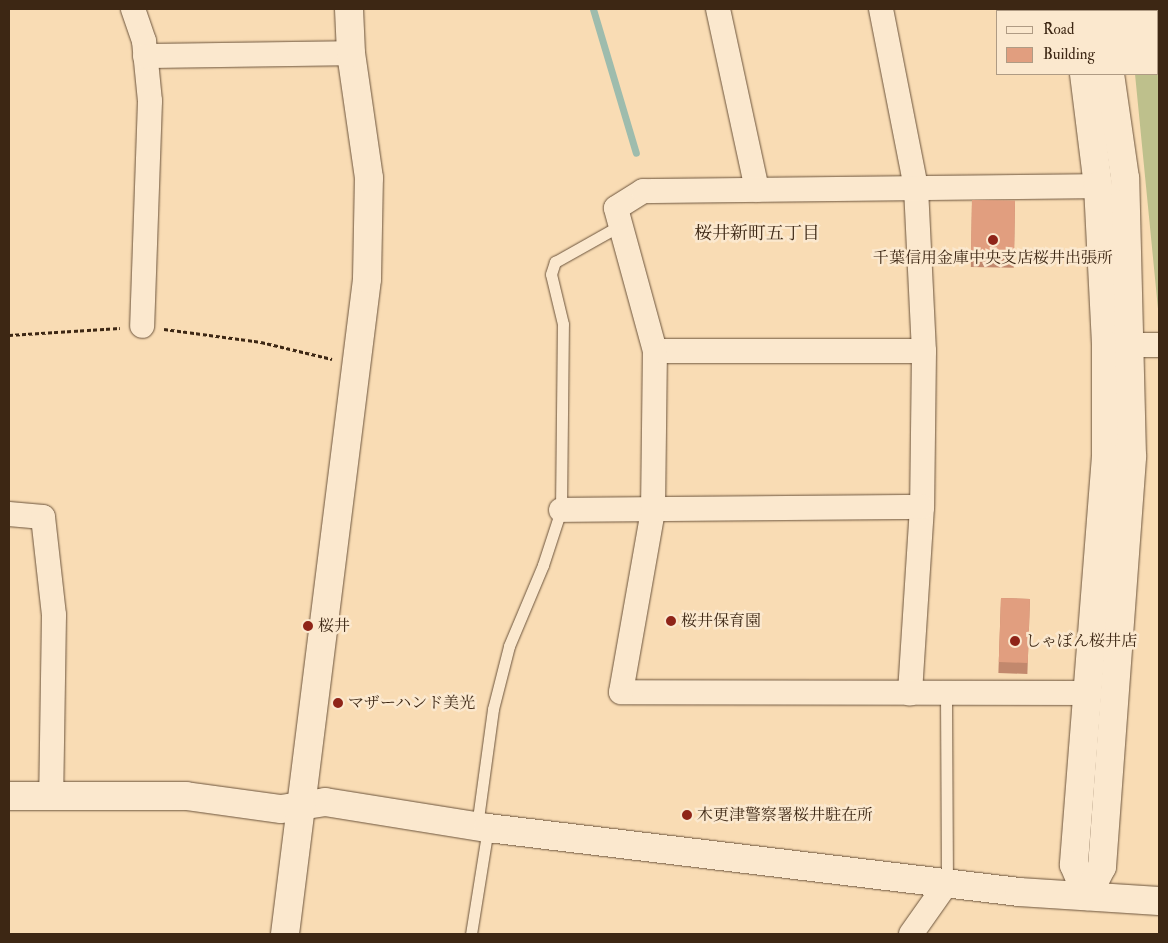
<!DOCTYPE html>
<html>
<head>
<meta charset="utf-8">
<style>
  body { margin:0 }
  #map { position:relative; width:1168px; height:943px; overflow:hidden; background:#f9dcb4; font-family:"IM FELL Double Pica","Noto Serif JP",serif }
  div>[style] { position:absolute }
  .green>* { inset:0; background:#bec08c }
  .stream>* { height:7px; margin:-3.5px; padding:0 3.5px; transform-origin:3.5px; border-radius:3.5px; background:#9ebcad }
  .path>* { height:3px; margin-top:-1.5px; transform-origin:0; background:repeating-linear-gradient(90deg,#3d2714 0 4px,transparent 0 6.5px) }
  .roads { filter:drop-shadow(0 0 1px #6c543c) drop-shadow(0 0 1px #6c543c) }
  .service>* { height:11px; margin:-5.5px; padding:0 5.5px; transform-origin:5.5px; border-radius:5.5px; background:#fbe8ce }
  .minor>* { height:24px; margin:-12px; padding:0 12px; transform-origin:12px; border-radius:12px; background:#fbe8ce }
  .tertiary>* { height:28px; margin:-14px; padding:0 14px; transform-origin:14px; border-radius:14px; background:#fbe8ce }
  .wall>* { inset:0; background:#c2886d; transform-origin:0 0 }
  .building>* { inset:0; background:#e19e7f; transform-origin:0 0 }
  .dots>* { width:14px; height:14px; translate:-50% -50%; box-sizing:border-box; border:2px solid #fbe8ce; border-radius:50% }
  span { translate:-50% -50%; white-space:nowrap; text-align:center; line-height:1.15; -webkit-text-stroke:5px #fbe8ce; paint-order:stroke }
  .poi-label { font-size:16px; color:#3d2714 }
  .left { translate:0 -50%; text-align:left }
  .neighbourhood-label { font-size:18px; color:#3d2714 }
  .frame { position:absolute; inset:0; border:10px solid #3d2714; pointer-events:none }
  .legend { position:absolute; left:996px; top:10px; width:162px; height:65px; box-sizing:border-box; background:#fbe8ce; border:1px solid #af9b84; margin:0; padding:6px 9px; list-style:none; font-size:15px; color:#3d2714 }
  .legend li { display:flex; align-items:center; gap:10px; height:25px }
  .legend b { width:25px; border:1px solid #af9b84 }
</style>
</head>
<body>
<div id="map">
  <div class="green">
    <i style="clip-path:polygon(1122px 9px,1159px 9px,1159px 319px,1135px 74px,1157px 74px,1157px 11px)"></i>
  </div>
  <div class="stream">
    <i style="left:593px;top:9px;width:150px;rotate:73.4deg"></i>
  </div>
  <div class="path">
    <i style="left:164px;top:329px;width:98px;rotate:7.6deg"></i>
    <i style="left:261px;top:342px;width:73px;rotate:13.5deg"></i>
    <i style="left:9px;top:335px;width:111px;rotate:-3.6deg"></i>
  </div>
  <div class="roads">
    <div class="service">
      <i style="left:946px;top:694px;width:189px;rotate:89.7deg"></i>
      <i style="left:477px;top:826px;width:118px;rotate:-82.2deg"></i>
      <i style="left:493px;top:709px;width:65px;rotate:-75.7deg"></i>
      <i style="left:509px;top:646px;width:88px;rotate:-67.2deg"></i>
      <i style="left:543px;top:565px;width:58px;rotate:-71.9deg"></i>
      <i style="left:561px;top:510px;width:186px;rotate:-89.4deg"></i>
      <i style="left:563px;top:324px;width:51px;rotate:-103.5deg"></i>
      <i style="left:551px;top:274px;width:13px;rotate:-72deg"></i>
      <i style="left:555px;top:262px;width:76px;rotate:-29.3deg"></i>
      <i style="left:471px;top:934px;width:107px;rotate:-80.9deg"></i>
    </div>
    <div class="minor">
      <i style="left:133px;top:9px;width:34px;rotate:71deg"></i>
      <i style="left:144px;top:41px;width:60px;rotate:84.3deg"></i>
      <i style="left:150px;top:101px;width:225px;rotate:92deg"></i>
      <i style="left:718px;top:9px;width:185px;rotate:77.8deg"></i>
      <i style="left:881px;top:9px;width:182px;rotate:78.9deg"></i>
      <i style="left:916px;top:188px;width:163px;rotate:87.2deg"></i>
      <i style="left:924px;top:351px;width:156px;rotate:90.7deg"></i>
      <i style="left:922px;top:507px;width:187px;rotate:93.7deg"></i>
      <i style="left:145px;top:56px;width:206px;rotate:-0.8deg"></i>
      <i style="left:1110px;top:345px;width:49px"></i>
      <i style="left:655px;top:351px;width:269px"></i>
      <i style="left:561px;top:510px;width:361px;rotate:-0.5deg"></i>
      <i style="left:9px;top:514px;width:34px;rotate:5deg"></i>
      <i style="left:43px;top:517px;width:99px;rotate:83.6deg"></i>
      <i style="left:54px;top:615px;width:181px;rotate:90.9deg"></i>
      <i style="left:1086px;top:693px;width:465px;rotate:-179.9deg"></i>
      <i style="left:621px;top:692px;width:184px;rotate:-80deg"></i>
      <i style="left:653px;top:511px;width:160px;rotate:-89.3deg"></i>
      <i style="left:655px;top:351px;width:148px;rotate:-105.3deg"></i>
      <i style="left:616px;top:208px;width:32px;rotate:-32deg"></i>
      <i style="left:643px;top:191px;width:455px;rotate:-0.6deg"></i>
      <i style="left:911px;top:934px;width:62px;rotate:-54.8deg"></i>
    </div>
    <div class="tertiary">
      <i style="left:1072px;top:9px;width:2px;rotate:63deg"></i>
      <i style="left:1098px;top:9px;width:2px;rotate:63deg"></i>
      <i style="left:1084px;top:74px;width:113px;rotate:82.9deg"></i>
      <i style="left:1098px;top:186px;width:159px;rotate:87.1deg"></i>
      <i style="left:1106px;top:345px;width:111px;rotate:90deg"></i>
      <i style="left:1106px;top:456px;width:410px;rotate:94.5deg"></i>
      <i style="left:1074px;top:865px;width:34px;rotate:67deg"></i>
      <i style="left:9px;top:796px;width:177px"></i>
      <i style="left:186px;top:796px;width:96px;rotate:7.8deg"></i>
      <i style="left:281px;top:809px;width:45px;rotate:-9deg"></i>
      <i style="left:325px;top:802px;width:165px;rotate:9.1deg"></i>
      <i style="left:488px;top:828px;width:535px;rotate:6.87deg"></i>
      <i style="left:1019px;top:892px;width:140px;rotate:3.7deg"></i>
      <i style="left:1087px;top:896px;width:33px;rotate:-63deg"></i>
      <i style="left:1102px;top:867px;width:412px;rotate:-85.8deg"></i>
      <i style="left:1132px;top:456px;width:278px;rotate:-91.4deg"></i>
      <i style="left:1125px;top:178px;width:105px;rotate:-98.2deg"></i>
      <i style="left:285px;top:934px;width:660px;rotate:-82.86deg"></i>
      <i style="left:367px;top:279px;width:101px;rotate:-88.9deg"></i>
      <i style="left:369px;top:178px;width:126px;rotate:-98.2deg"></i>
      <i style="left:351px;top:53px;width:44px;rotate:-92.6deg"></i>
    </div>
  </div>
  <div class="wall">
    <i style="left:972px;top:200px;width:43px;height:67px;rotate:1deg"></i>
    <i style="left:1001px;top:598px;width:29px;height:75px;rotate:2deg"></i>
  </div>
  <div class="building">
    <i style="left:972px;top:200px;width:43px;height:56px;rotate:1deg"></i>
    <i style="left:1001px;top:598px;width:29px;height:64px;rotate:2deg"></i>
  </div>
  <div class="dots">
    <i style="left:993px;top:240px;background:#8f2418"></i>
    <i style="left:671px;top:621px;background:#8f2418"></i>
    <i style="left:308px;top:626px;background:#8f2418"></i>
    <i style="left:1015px;top:641px;background:#8f2418"></i>
    <i style="left:338px;top:703px;background:#8f2418"></i>
    <i style="left:687px;top:815px;background:#8f2418"></i>
  </div>
  <div class="poi-label">
    <span style="left:993px;top:258px">千葉信用金庫中央支店桜井出張所</span>
    <span class="left" style="left:681px;top:621px">桜井保育園</span>
    <span class="left" style="left:318px;top:626px">桜井</span>
    <span class="left" style="left:1025px;top:641px">しゃぼん桜井店</span>
    <span class="left" style="left:348px;top:703px">マザーハンド美光</span>
    <span class="left" style="left:697px;top:815px">木更津警察署桜井駐在所</span>
  </div>
  <div class="neighbourhood-label">
    <span style="left:757px;top:234px">桜井新町五丁目</span>
  </div>
  <div class="frame"></div>
  <ul class="legend">
  <li><b style="height:6px;background:#fbe8ce"></b>Road</li>
  <li><b style="height:14px;background:#e19e7f"></b>Building</li>
  </ul>
</div>
</body>
</html>
